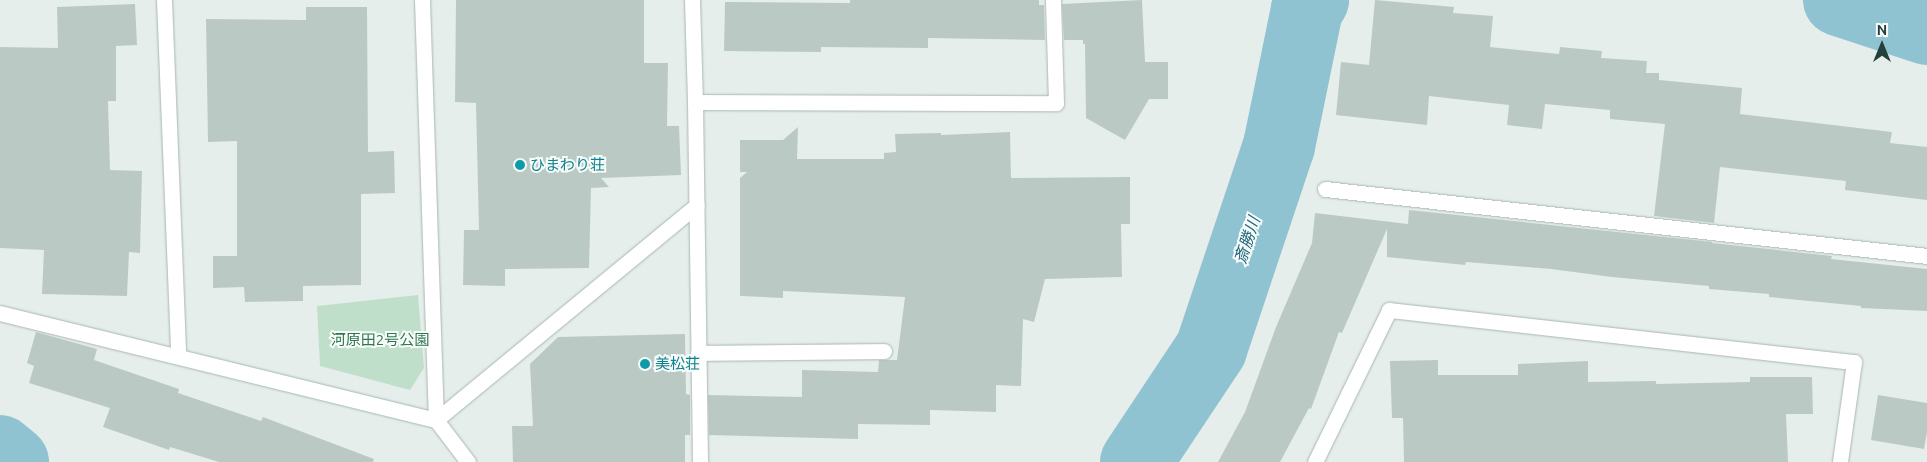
<!DOCTYPE html>
<html>
<head>
<meta charset="utf-8">
<style>
  body { margin:0 }
  #map { position:relative; width:1927px; height:462px; overflow:hidden; background:#e6eeeb; font-family:Ubuntu,"Noto Sans JP",sans-serif }
  div>[style] { position:absolute }
  .green>* { inset:0; background:#c0dfca }
  .river>* { height:72px; margin:-36px; padding:0 36px; transform-origin:36px; border-radius:36px; background:#90c3d1 }
  .building>* { inset:0; background:#bbc9c4 }
  .roads { filter:drop-shadow(0 0 1px #a8b6b3) drop-shadow(0 0 1px #a8b6b3) }
  .minor>* { height:15px; margin:-7.5px; padding:0 7.5px; transform-origin:7.5px; border-radius:7.5px; background:#fff }
  .dots>* { width:14px; height:14px; translate:-50% -50%; box-sizing:border-box; border:2px solid #f7fbf9; border-radius:50% }
  span { translate:-50% -50%; white-space:nowrap; text-align:center; line-height:1.15; -webkit-text-stroke:4px #f7fbf9; paint-order:stroke }
  .culture-label { font-size:15px; color:#0d838f }
  .left { translate:0 -50%; text-align:left }
  .park-label { font-size:15px; color:#2f7750 }
  .water-label { font-size:16px; color:#1f667c; font-style:italic }
  .north { position:absolute; left:1857px; top:20px; width:50px; height:50px; -webkit-text-stroke:4px #f7fbf9; paint-order:stroke; rotate:0deg; font-size:14px; font-weight:700; line-height:20px; text-align:center; color:#25403b }
  .north::after { content:''; display:block; margin:auto; width:18px; height:22px; background:#25403b; clip-path:polygon(50% 0,100% 100%,50% 72%,0 100%) }
</style>
</head>
<body>
<div id="map">
  <div class="green">
    <i style="clip-path:polygon(418px 295px,424px 368px,410px 390px,320px 366px,317px 306px)"></i>
  </div>
  <div class="river">
    <i style="left:1839px;top:0;width:93px;rotate:18.2deg"></i>
    <i style="left:0;top:451px;width:17px;rotate:40deg"></i>
    <i style="left:1136px;top:462px;width:136px;rotate:-56.4deg"></i>
    <i style="left:1211px;top:349px;width:214px;rotate:-71.5deg"></i>
    <i style="left:1279px;top:146px;width:140px;rotate:-78.4deg"></i>
    <i style="left:1307px;top:9px;width:11px;rotate:-56deg"></i>
  </div>
  <div class="building">
    <i style="clip-path:polygon(456px 0,644px 0,644px 63px,668px 63px,667px 126px,679px 126px,681px 175px,601px 178px,609px 187px,591px 188px,589px 268px,505px 269px,505px 286px,463px 285px,464px 230px,479px 230px,476px 103px,455px 102px)"></i>
    <i style="clip-path:polygon(850px 0,1039px 0,1039px 5px,1044px 5px,1045px 40px,928px 38px,928px 48px,821px 47px,821px 52px,724px 51px,725px 2px,850px 3px)"></i>
    <i style="clip-path:polygon(1142px 0,1145px 62px,1168px 62px,1168px 99px,1149px 99px,1125px 140px,1086px 118px,1085px 44px,1083px 44px,1083px 40px,1064px 40px,1062px 4px)"></i>
    <i style="clip-path:polygon(1375px 0,1454px 7px,1453px 13px,1493px 16px,1490px 47px,1559px 54px,1560px 47px,1602px 51px,1601px 58px,1647px 61px,1646px 73px,1659px 73px,1659px 80px,1742px 88px,1740px 114px,1892px 132px,1890px 143px,1927px 147px,1927px 200px,1845px 190px,1846px 181px,1720px 167px,1714px 223px,1654px 216px,1665px 124px,1610px 119px,1610px 110px,1545px 104px,1542px 129px,1507px 125px,1509px 105px,1429px 96px,1427px 125px,1336px 115px,1341px 62px,1369px 65px)"></i>
    <i style="clip-path:polygon(135px 4px,137px 45px,116px 46px,116px 101px,108px 101px,110px 170px,142px 171px,140px 253px,129px 252px,127px 296px,42px 294px,44px 250px,0 248px,0 47px,58px 48px,57px 7px)"></i>
    <i style="clip-path:polygon(306px 7px,367px 7px,368px 152px,394px 151px,395px 193px,361px 194px,361px 285px,303px 286px,303px 301px,245px 302px,244px 287px,213px 288px,213px 256px,237px 256px,237px 141px,208px 142px,206px 19px,306px 20px)"></i>
    <i style="clip-path:polygon(798px 127px,797px 159px,884px 159px,884px 153px,896px 152px,895px 134px,941px 133px,941px 135px,1010px 132px,1011px 178px,1130px 177px,1130px 224px,1121px 224px,1122px 277px,1045px 279px,1034px 322px,1023px 319px,1021px 386px,996px 385px,996px 412px,930px 410px,930px 425px,858px 424px,858px 439px,709px 435px,708px 395px,802px 397px,802px 370px,878px 372px,879px 360px,897px 360px,905px 297px,783px 291px,783px 298px,740px 296px,740px 178px,747px 172px,740px 172px,740px 140px,783px 140px)"></i>
    <i style="clip-path:polygon(1409px 210px,1712px 242px,1712px 243px,1832px 256px,1831px 259px,1927px 269px,1927px 311px,1861px 308px,1861px 306px,1769px 297px,1769px 294px,1709px 289px,1709px 286px,1612px 277px,1551px 269px,1466px 262px,1465px 265px,1387px 257px,1387px 229px,1342px 333px,1339px 332px,1311px 409px,1309px 408px,1280px 462px,1218px 462px,1245px 412px,1276px 327px,1312px 243px,1315px 213px,1408px 224px)"></i>
    <i style="clip-path:polygon(36px 332px,97px 349px,94px 360px,179px 389px,178px 393px,261px 421px,263px 417px,374px 459px,373px 462px,219px 462px,170px 447px,169px 450px,103px 427px,110px 408px,29px 383px,34px 366px,27px 363px)"></i>
    <i style="clip-path:polygon(685px 334px,686px 394px,690px 395px,690px 435px,685px 435px,685px 462px,513px 462px,512px 426px,533px 426px,530px 364px,558px 337px)"></i>
    <i style="clip-path:polygon(1438px 360px,1438px 375px,1518px 375px,1518px 364px,1588px 361px,1588px 382px,1656px 381px,1656px 384px,1750px 382px,1750px 377px,1812px 377px,1813px 414px,1786px 414px,1788px 462px,1404px 462px,1403px 418px,1392px 418px,1390px 361px)"></i>
    <i style="clip-path:polygon(1878px 395px,1927px 403px,1927px 432px,1924px 449px,1871px 440px)"></i>
  </div>
  <div class="roads">
    <div class="minor">
      <i style="left:164px;top:0;width:356px;rotate:87.7deg"></i>
      <i style="left:422px;top:0;width:420px;rotate:88.1deg"></i>
      <i style="left:692px;top:0;width:102px;rotate:88.3deg"></i>
      <i style="left:695px;top:102px;width:360px;rotate:89.2deg"></i>
      <i style="left:695px;top:102px;width:361px;rotate:0.2deg"></i>
      <i style="left:1056px;top:103px;width:103px;rotate:-91.7deg"></i>
      <i style="left:1325px;top:189px;width:606px;rotate:6.35deg"></i>
      <i style="left:0;top:313px;width:449px;rotate:13.8deg"></i>
      <i style="left:436px;top:420px;width:53px;rotate:52.7deg"></i>
      <i style="left:698px;top:353px;width:186px;rotate:-0.6deg"></i>
      <i style="left:436px;top:420px;width:338px;rotate:-39.5deg"></i>
      <i style="left:1315px;top:462px;width:169px;rotate:-64deg"></i>
      <i style="left:1389px;top:310px;width:468px;rotate:6.4deg"></i>
      <i style="left:1854px;top:362px;width:101px;rotate:98deg"></i>
    </div>
  </div>
  <div class="dots">
    <i style="left:520px;top:165px;background:#0f9aa8"></i>
    <i style="left:645px;top:364px;background:#0f9aa8"></i>
  </div>
  <div class="culture-label">
    <span class="left" style="left:530px;top:165px">ひまわり荘</span>
    <span class="left" style="left:655px;top:364px">美松荘</span>
  </div>
  <div class="park-label">
    <span style="left:380px;top:340px">河原田2号公園</span>
  </div>
  <div class="water-label">
    <span style="left:1247px;top:240px;rotate:-72deg">斎勝川</span>
  </div>
  <div class="north">N</div>
</div>
</body>
</html>
